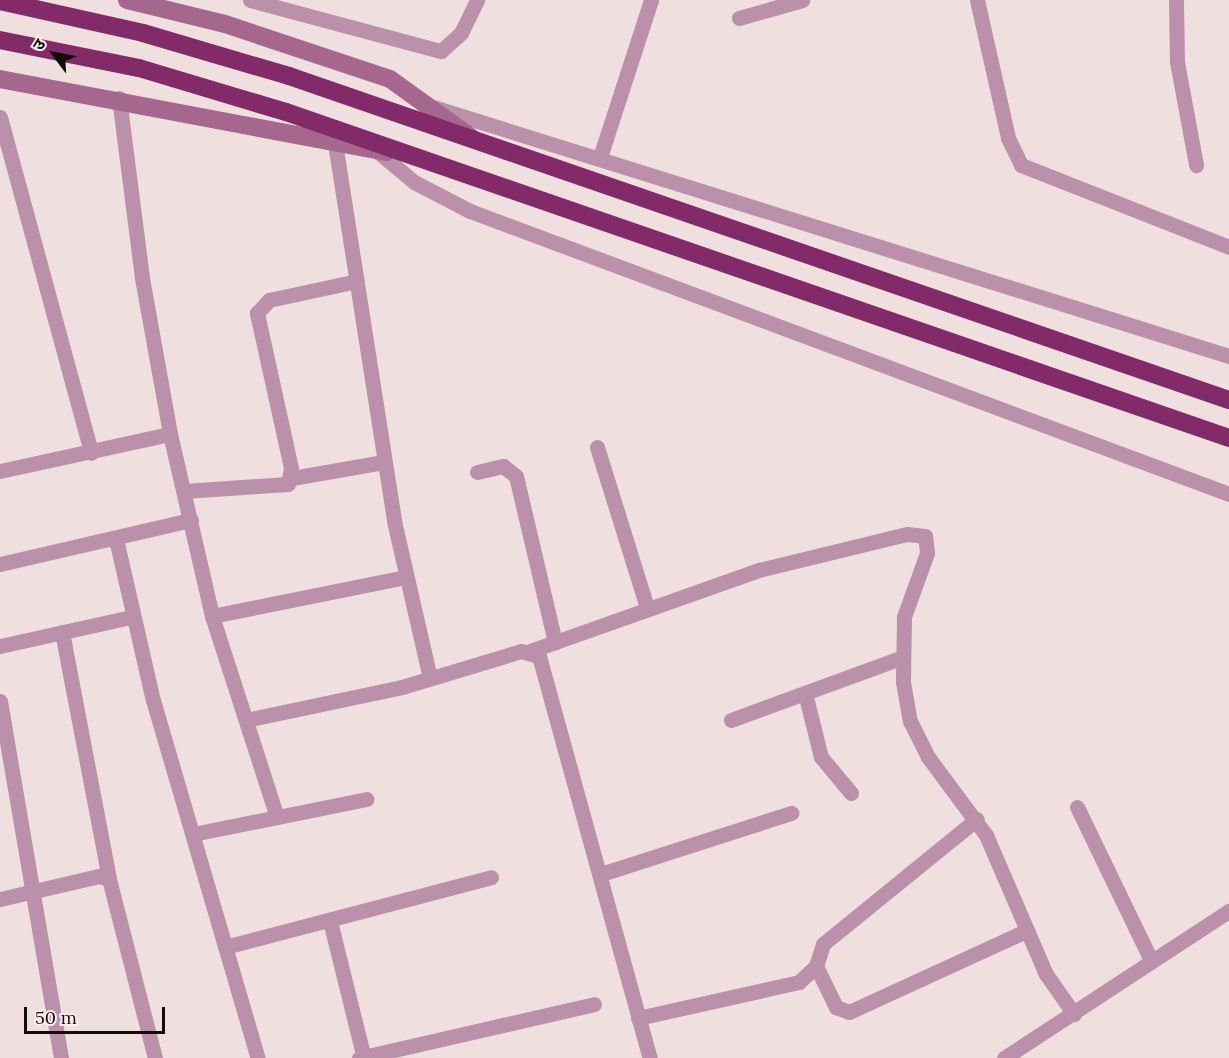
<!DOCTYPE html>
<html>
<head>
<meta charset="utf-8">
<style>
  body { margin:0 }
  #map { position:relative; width:1229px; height:1058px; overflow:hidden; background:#f0dfdf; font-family:Lora,"Noto Sans Devanagari",serif }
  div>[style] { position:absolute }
  .street>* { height:15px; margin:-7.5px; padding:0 7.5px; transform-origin:7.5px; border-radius:7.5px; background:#bb90aa }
  .secondary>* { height:18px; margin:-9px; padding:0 9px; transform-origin:9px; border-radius:9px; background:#a5678e }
  .highway>* { height:18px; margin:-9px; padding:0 9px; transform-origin:9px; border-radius:9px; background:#832b68 }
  span { translate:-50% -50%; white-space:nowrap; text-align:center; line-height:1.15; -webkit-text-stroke:5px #fdecec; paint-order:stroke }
  .north { position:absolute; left:24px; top:24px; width:60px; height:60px; -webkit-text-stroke:4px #fdecec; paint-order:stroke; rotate:302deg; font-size:16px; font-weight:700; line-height:24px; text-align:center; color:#120c0c }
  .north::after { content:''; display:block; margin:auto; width:21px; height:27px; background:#120c0c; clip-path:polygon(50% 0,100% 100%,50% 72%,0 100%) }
  .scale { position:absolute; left:24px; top:1007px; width:141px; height:27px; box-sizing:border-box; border:3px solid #120c0c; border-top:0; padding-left:8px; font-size:18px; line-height:21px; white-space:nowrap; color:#120c0c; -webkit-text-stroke:4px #fdecec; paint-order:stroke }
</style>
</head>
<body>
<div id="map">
  <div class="street">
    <i style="left:250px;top:0;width:198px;rotate:15deg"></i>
    <i style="left:441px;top:51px;width:27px;rotate:-42deg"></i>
    <i style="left:461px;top:33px;width:37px;rotate:-64deg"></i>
    <i style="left:977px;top:0;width:141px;rotate:77.3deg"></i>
    <i style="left:1008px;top:138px;width:30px;rotate:64deg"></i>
    <i style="left:1021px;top:165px;width:224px;rotate:21.5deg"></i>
    <i style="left:1176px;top:0;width:62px;rotate:89.1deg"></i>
    <i style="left:1177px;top:62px;width:105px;rotate:79.5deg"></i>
    <i style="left:739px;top:18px;width:66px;rotate:-15.9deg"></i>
    <i style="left:119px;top:98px;width:181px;rotate:82.7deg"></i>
    <i style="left:142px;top:278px;width:158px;rotate:79.8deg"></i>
    <i style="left:170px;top:434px;width:187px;rotate:77deg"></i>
    <i style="left:212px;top:616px;width:211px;rotate:72.1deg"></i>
    <i style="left:433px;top:107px;width:834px;rotate:17.37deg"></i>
    <i style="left:0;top:117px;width:348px;rotate:74.8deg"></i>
    <i style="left:335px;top:143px;width:383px;rotate:81.1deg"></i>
    <i style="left:394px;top:521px;width:161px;rotate:77.1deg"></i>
    <i style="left:377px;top:151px;width:48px;rotate:40deg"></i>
    <i style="left:414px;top:182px;width:63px;rotate:27.4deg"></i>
    <i style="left:470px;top:211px;width:810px;rotate:20.45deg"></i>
    <i style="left:600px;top:157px;width:165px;rotate:-72deg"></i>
    <i style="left:597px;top:447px;width:169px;rotate:72.7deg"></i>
    <i style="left:0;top:471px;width:174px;rotate:-12.3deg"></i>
    <i style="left:477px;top:472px;width:27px;rotate:-13deg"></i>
    <i style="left:503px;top:466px;width:16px;rotate:38deg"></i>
    <i style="left:516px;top:476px;width:171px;rotate:76.8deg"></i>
    <i style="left:292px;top:478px;width:93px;rotate:-9.9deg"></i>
    <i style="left:184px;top:491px;width:104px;rotate:-3.9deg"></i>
    <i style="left:288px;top:484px;width:16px;rotate:-79deg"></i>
    <i style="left:291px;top:468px;width:159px;rotate:-102.4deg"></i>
    <i style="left:257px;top:313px;width:18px;rotate:-47deg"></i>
    <i style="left:269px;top:300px;width:90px;rotate:-12.2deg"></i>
    <i style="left:116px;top:539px;width:165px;rotate:77.1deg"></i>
    <i style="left:153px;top:700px;width:373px;rotate:73.7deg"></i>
    <i style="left:0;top:564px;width:196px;rotate:-13deg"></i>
    <i style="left:212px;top:616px;width:198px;rotate:-11.4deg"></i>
    <i style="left:62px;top:632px;width:251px;rotate:79.2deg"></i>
    <i style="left:0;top:646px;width:134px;rotate:-12.5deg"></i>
    <i style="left:530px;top:651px;width:243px;rotate:-19.5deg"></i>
    <i style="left:759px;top:570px;width:152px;rotate:-13.7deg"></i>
    <i style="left:907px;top:534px;width:18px;rotate:6deg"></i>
    <i style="left:925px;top:536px;width:17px;rotate:83deg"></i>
    <i style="left:927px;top:553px;width:68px;rotate:109.8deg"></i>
    <i style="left:904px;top:617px;width:65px;rotate:90.9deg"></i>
    <i style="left:903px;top:682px;width:40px;rotate:80deg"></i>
    <i style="left:910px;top:721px;width:40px;rotate:63.4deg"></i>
    <i style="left:928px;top:757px;width:97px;rotate:53.4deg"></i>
    <i style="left:986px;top:835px;width:151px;rotate:66.7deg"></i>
    <i style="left:1046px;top:974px;width:49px;rotate:55deg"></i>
    <i style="left:805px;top:693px;width:66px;rotate:76deg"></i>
    <i style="left:821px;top:757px;width:47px;rotate:50.2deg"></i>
    <i style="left:0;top:701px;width:362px;rotate:80.3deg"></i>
    <i style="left:246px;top:720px;width:159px;rotate:-11.9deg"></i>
    <i style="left:402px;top:687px;width:124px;rotate:-16.8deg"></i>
    <i style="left:521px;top:651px;width:19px;rotate:16deg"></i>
    <i style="left:539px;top:656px;width:417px;rotate:74.6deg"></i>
    <i style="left:731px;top:720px;width:183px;rotate:-20.1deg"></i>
    <i style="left:1077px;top:807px;width:170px;rotate:64.2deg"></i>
    <i style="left:193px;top:834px;width:177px;rotate:-11.4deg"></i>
    <i style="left:601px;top:874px;width:200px;rotate:-17.8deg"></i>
    <i style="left:0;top:899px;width:102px;rotate:-13.1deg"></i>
    <i style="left:99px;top:876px;width:10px;rotate:17deg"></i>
    <i style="left:109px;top:879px;width:185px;rotate:75.6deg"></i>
    <i style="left:330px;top:921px;width:141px;rotate:76.1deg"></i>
    <i style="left:225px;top:947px;width:275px;rotate:-14.7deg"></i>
    <i style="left:816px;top:966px;width:46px;rotate:64deg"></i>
    <i style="left:836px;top:1007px;width:14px;rotate:21deg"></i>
    <i style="left:849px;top:1012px;width:195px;rotate:-24.6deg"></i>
    <i style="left:638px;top:1018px;width:165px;rotate:-12.6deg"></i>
    <i style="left:799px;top:982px;width:23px;rotate:-43deg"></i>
    <i style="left:816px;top:966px;width:23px;rotate:-72deg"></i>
    <i style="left:823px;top:944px;width:198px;rotate:-39.1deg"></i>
    <i style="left:359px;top:1058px;width:241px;rotate:-12.9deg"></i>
    <i style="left:1004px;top:1058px;width:269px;rotate:-33.2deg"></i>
  </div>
  <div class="secondary">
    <i style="left:127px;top:0;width:101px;rotate:13.8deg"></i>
    <i style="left:225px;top:24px;width:174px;rotate:18.4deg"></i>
    <i style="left:390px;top:79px;width:101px;rotate:35.7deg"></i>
    <i style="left:0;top:79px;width:393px;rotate:10.7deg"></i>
  </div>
  <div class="highway">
    <i style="left:0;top:1px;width:147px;rotate:12.6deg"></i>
    <i style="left:143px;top:33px;width:152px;rotate:16.4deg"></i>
    <i style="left:289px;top:76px;width:994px;rotate:19.02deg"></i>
    <i style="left:0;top:40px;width:142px;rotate:11.4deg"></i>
    <i style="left:139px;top:68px;width:153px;rotate:16.7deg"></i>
    <i style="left:286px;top:112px;width:998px;rotate:19.07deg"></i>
  </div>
  <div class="north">उ</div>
  <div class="scale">50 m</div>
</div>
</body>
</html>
